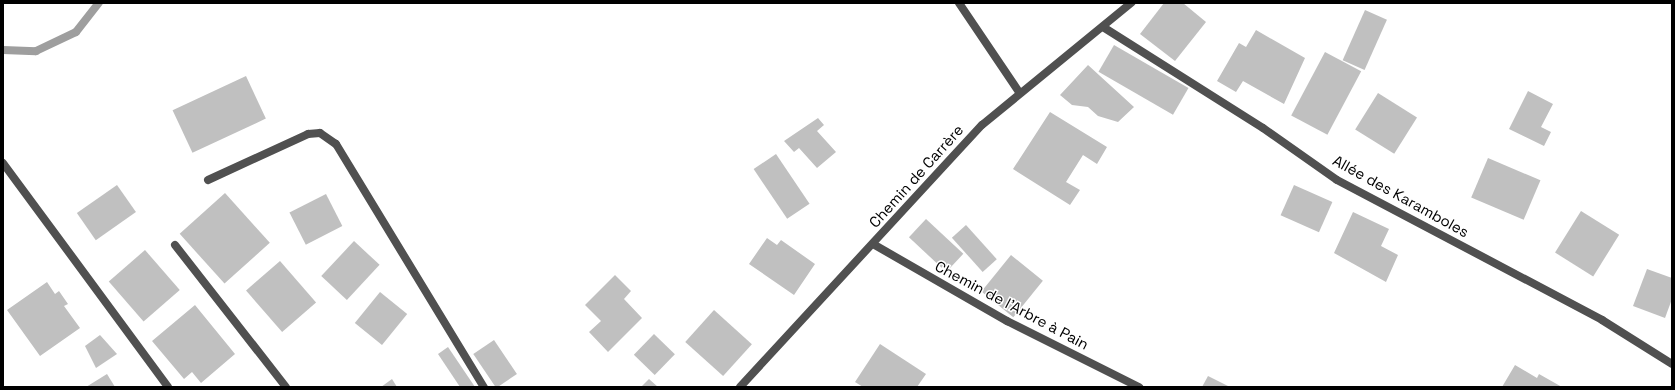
<!DOCTYPE html>
<html>
<head>
<meta charset="utf-8">
<style>
  body { margin:0 }
  #map { position:relative; width:1675px; height:390px; overflow:hidden; background:#fff; font-family:"Space Grotesk",sans-serif }
  div>[style] { position:absolute }
  .stream>* { height:8px; margin:-4px; padding:0 4px; transform-origin:4px; border-radius:4px; background:#9e9e9e }
  .building>* { inset:0; background:#c0c0c0; transform-origin:0 0 }
  .lane>* { height:8px; margin:-4px; padding:0 4px; transform-origin:4px; border-radius:4px; background:#505050 }
  .street>* { height:8px; margin:-4px; padding:0 4px; transform-origin:4px; border-radius:4px; background:#505050 }
  span { translate:-50% -50%; white-space:nowrap; text-align:center; line-height:1.15; -webkit-text-stroke:3px #fff; paint-order:stroke }
  .street-label { font-size:15px; color:#000 }
  .frame { position:absolute; inset:0; border:4px solid #000; pointer-events:none }
</style>
</head>
<body>
<div id="map">
  <div class="stream">
    <i style="left:3px;top:50px;width:33px;rotate:2deg"></i>
    <i style="left:36px;top:51px;width:44px;rotate:-25.4deg"></i>
    <i style="left:76px;top:32px;width:37px;rotate:-52deg"></i>
  </div>
  <div class="building">
    <i style="clip-path:polygon(1164px 3px,1183px 3px,1206px 22px,1175px 61px,1140px 34px)"></i>
    <i style="left:1365px;top:10px;width:24px;height:55px;rotate:24deg"></i>
    <i style="clip-path:polygon(1256px 30px,1305px 58px,1284px 104px,1243px 81px,1236px 92px,1217px 81px,1239px 43px,1246px 47px)"></i>
    <i style="left:1114px;top:45px;width:86px;height:31px;rotate:30deg"></i>
    <i style="left:1325px;top:52px;width:41px;height:72px;rotate:28deg"></i>
    <i style="clip-path:polygon(1088px 65px,1134px 107px,1118px 122px,1098px 116px,1088px 107px,1072px 105px,1060px 95px)"></i>
    <i style="left:246px;top:76px;width:47px;height:81px;rotate:65deg"></i>
    <i style="clip-path:polygon(1528px 91px,1553px 104px,1541px 127px,1551px 132px,1544px 146px,1509px 129px)"></i>
    <i style="left:1378px;top:93px;width:46px;height:43px;rotate:32deg"></i>
    <i style="clip-path:polygon(1050px 112px,1107px 147px,1097px 164px,1083px 155px,1066px 182px,1080px 190px,1070px 205px,1013px 169px)"></i>
    <i style="clip-path:polygon(818px 118px,824px 125px,817px 131px,836px 152px,817px 168px,799px 148px,794px 152px,784px 141px)"></i>
    <i style="left:776px;top:154px;width:60px;height:27px;rotate:56deg"></i>
    <i style="left:1488px;top:158px;width:57px;height:43px;rotate:23deg"></i>
    <i style="left:117px;top:185px;width:33px;height:49px;rotate:55deg"></i>
    <i style="left:1294px;top:185px;width:42px;height:33px;rotate:24deg"></i>
    <i style="left:225px;top:193px;width:67px;height:61px;rotate:48deg"></i>
    <i style="left:326px;top:194px;width:36px;height:41px;rotate:63deg"></i>
    <i style="left:1581px;top:211px;width:45px;height:49px;rotate:32deg"></i>
    <i style="clip-path:polygon(1353px 212px,1389px 229px,1381px 246px,1398px 255px,1386px 282px,1334px 253px)"></i>
    <i style="left:926px;top:219px;width:51px;height:25px;rotate:43deg"></i>
    <i style="left:966px;top:225px;width:46px;height:19px;rotate:48deg"></i>
    <i style="clip-path:polygon(767px 238px,777px 245px,781px 240px,815px 264px,794px 295px,749px 264px)"></i>
    <i style="left:354px;top:241px;width:35px;height:48px;rotate:43deg"></i>
    <i style="left:145px;top:250px;width:53px;height:48px;rotate:49deg"></i>
    <i style="left:1011px;top:255px;width:41px;height:47px;rotate:39deg"></i>
    <i style="left:280px;top:261px;width:55px;height:45px;rotate:49deg"></i>
    <i style="clip-path:polygon(1647px 269px,1672px 278px,1672px 299px,1665px 318px,1633px 306px)"></i>
    <i style="clip-path:polygon(615px 275px,631px 291px,624px 299px,642px 318px,608px 352px,589px 332px,601px 321px,585px 305px)"></i>
    <i style="clip-path:polygon(47px 282px,55px 294px,59px 291px,68px 304px,64px 306px,80px 328px,40px 356px,7px 310px)"></i>
    <i style="left:380px;top:292px;width:35px;height:40px;rotate:39deg"></i>
    <i style="clip-path:polygon(195px 305px,235px 354px,201px 383px,192px 372px,184px 379px,152px 341px)"></i>
    <i style="left:714px;top:310px;width:51px;height:43px;rotate:42deg"></i>
    <i style="left:654px;top:334px;width:29px;height:29px;rotate:44deg"></i>
    <i style="clip-path:polygon(100px 335px,117px 354px,96px 368px,85px 346px)"></i>
    <i style="left:494px;top:340px;width:41px;height:25px;rotate:56deg"></i>
    <i style="clip-path:polygon(880px 344px,926px 374px,917px 387px,863px 387px,855px 382px)"></i>
    <i style="clip-path:polygon(448px 347px,475px 387px,460px 387px,438px 354px)"></i>
    <i style="clip-path:polygon(1515px 365px,1537px 378px,1539px 374px,1562px 387px,1502px 387px)"></i>
    <i style="clip-path:polygon(107px 374px,115px 387px,86px 387px)"></i>
    <i style="clip-path:polygon(1208px 376px,1230px 387px,1202px 387px)"></i>
    <i style="clip-path:polygon(392px 379px,397px 387px,381px 387px)"></i>
    <i style="clip-path:polygon(649px 379px,658px 387px,641px 387px)"></i>
  </div>
  <div class="lane">
    <i style="left:959px;top:3px;width:107px;rotate:56deg"></i>
    <i style="left:3px;top:163px;width:278px;rotate:53.6deg"></i>
  </div>
  <div class="street">
    <i style="left:1103px;top:27px;width:189px;rotate:32.3deg"></i>
    <i style="left:1263px;top:128px;width:90px;rotate:35.1deg"></i>
    <i style="left:1337px;top:180px;width:300px;rotate:27.8deg"></i>
    <i style="left:1602px;top:320px;width:83px;rotate:32.2deg"></i>
    <i style="left:208px;top:180px;width:110px;rotate:-24.7deg"></i>
    <i style="left:308px;top:134px;width:12px;rotate:-5deg"></i>
    <i style="left:320px;top:133px;width:19px;rotate:35deg"></i>
    <i style="left:336px;top:144px;width:285px;rotate:58.7deg"></i>
    <i style="left:873px;top:244px;width:155px;rotate:29.9deg"></i>
    <i style="left:1007px;top:321px;width:148px;rotate:26.6deg"></i>
    <i style="left:175px;top:245px;width:180px;rotate:52deg"></i>
    <i style="left:740px;top:387px;width:357px;rotate:-47.3deg"></i>
    <i style="left:982px;top:125px;width:193px;rotate:-39.3deg"></i>
  </div>
  <div class="street-label">
    <span style="left:916px;top:176px;rotate:-48deg">Chemin de Carrère</span>
    <span style="left:1401px;top:196px;rotate:29deg">Allée des Karamboles</span>
    <span style="left:1012px;top:305px;rotate:28deg">Chemin de l'Arbre à Pain</span>
  </div>
  <div class="frame"></div>
</div>
</body>
</html>
